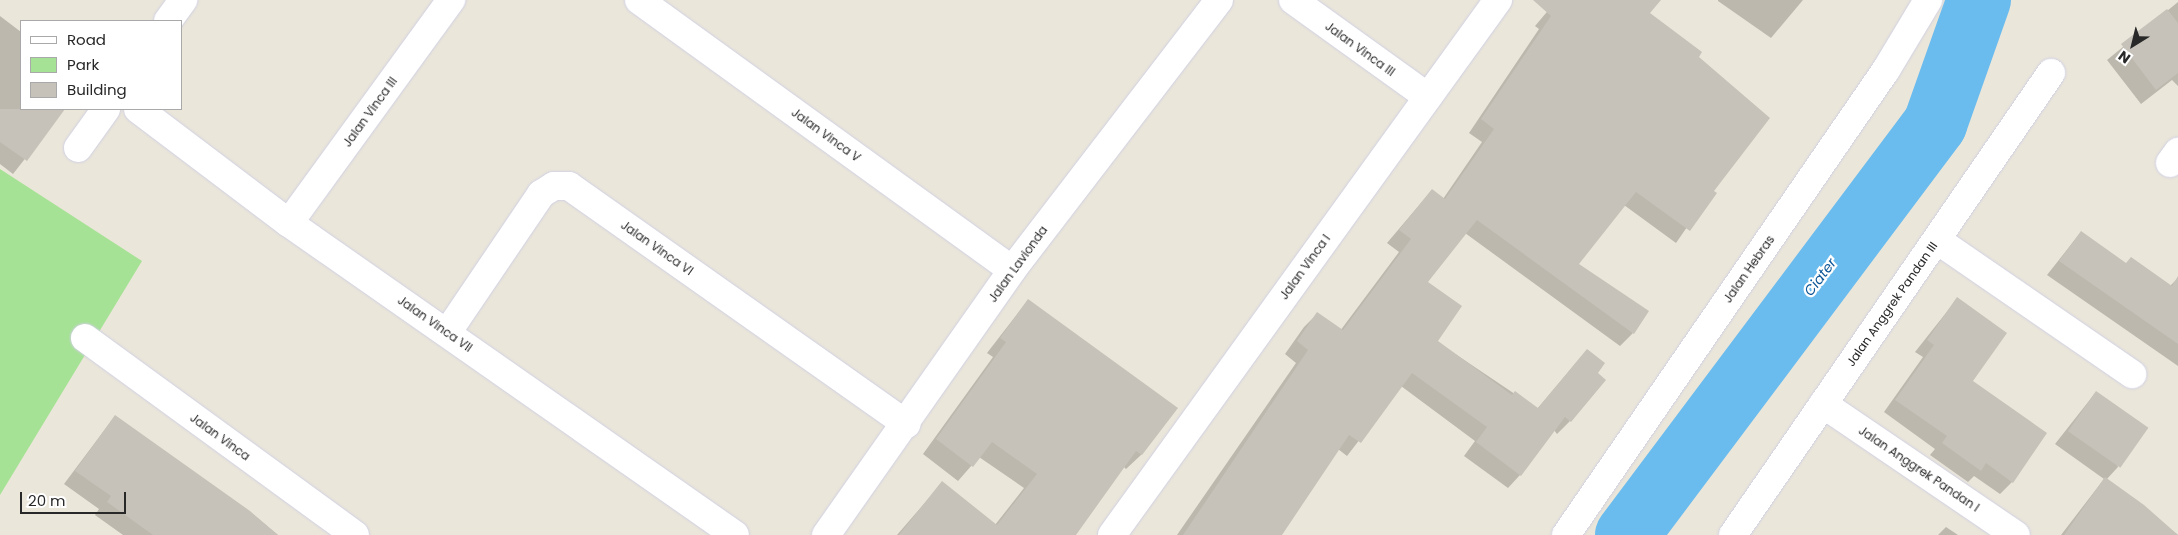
<!DOCTYPE html>
<html>
<head>
<meta charset="utf-8">
<style>
  body { margin:0 }
  #map { position:relative; width:2178px; height:535px; overflow:hidden; background:#ebe6da; font-family:Poppins,sans-serif }
  div>[style] { position:absolute }
  .green>* { inset:0; background:#a6e295 }
  .shadow>* { inset:0; background:#0003 }
  .river>* { height:64px; margin:-32px; padding:0 32px; transform-origin:32px; border-radius:32px; background:#6bbcee }
  .building>* { inset:0; background:#c6c2b9; transform-origin:0 0 }
  .roads { filter:drop-shadow(0 0 1px #cfd0e2) drop-shadow(0 0 1px #cfd0e2) }
  .minor>* { height:28px; margin:-14px; padding:0 14px; transform-origin:14px; border-radius:14px; background:#fff }
  span { translate:-50% -50%; white-space:nowrap; text-align:center; line-height:1.15; -webkit-text-stroke:4.5px #fff; paint-order:stroke }
  .street-label { font-size:12px; color:#282828 }
  .water-label { font-size:14px; color:#0d5798; font-style:italic }
  .legend { position:absolute; left:20px; top:20px; width:162px; height:90px; box-sizing:border-box; background:#fff; border:1px solid #a9a9a9; margin:0; padding:6px 9px; list-style:none; font-size:15px; color:#282828 }
  .legend li { display:flex; align-items:center; gap:10px; height:25px }
  .legend b { width:25px; border:1px solid #a9a9a9 }
  .north { position:absolute; left:2108px; top:20px; width:50px; height:50px; -webkit-text-stroke:4px #fff; paint-order:stroke; rotate:216deg; font-size:14px; font-weight:700; line-height:20px; text-align:center; color:#282828 }
  .north::after { content:''; display:block; margin:auto; width:18px; height:22px; background:#282828; clip-path:polygon(50% 0,100% 100%,50% 72%,0 100%) }
  .scale { position:absolute; left:20px; top:492px; width:106px; height:22px; box-sizing:border-box; border:2px solid #282828; border-top:0; padding-left:6px; font-size:15px; line-height:18px; white-space:nowrap; color:#282828; -webkit-text-stroke:4px #fff; paint-order:stroke }
</style>
</head>
<body>
<div id="map">
  <div class="green">
    <i style="clip-path:polygon(0 169px,142px 261px,0 495px)"></i>
  </div>
  <div class="shadow">
    <i style="clip-path:polygon(1557px 0,1659px 0,1648px 14px,1697px 57px,1712px 191px,1676px 243px,1624px 205px,1577px 264px,1633px 333px,1620px 346px,1465px 233px,1426px 282px,1436px 341px,1537px 409px,1587px 350px,1570px 421px,1557px 434px,1554px 430px,1520px 475px,1508px 488px,1464px 456px,1475px 441px,1401px 386px,1347px 456px,1338px 449px,1280px 535px,1177px 535px,1296px 363px,1285px 354px,1304px 327px,1317px 314px,1340px 331px,1399px 252px,1387px 243px,1432px 190px,1443px 199px,1482px 142px,1469px 133px,1539px 29px,1535px 26px)"></i>
    <i style="clip-path:polygon(1803px 0,1771px 38px,1718px 1px,1718px 0)"></i>
    <i style="clip-path:polygon(2178px 2px,2178px 86px,2172px 80px,2141px 104px,2107px 60px)"></i>
    <i style="clip-path:polygon(0 16px,21px 32px,21px 109px,64px 109px,13px 174px,0 164px)"></i>
    <i style="clip-path:polygon(2081px 232px,2125px 264px,2170px 286px,2178px 278px,2178px 366px,2047px 275px)"></i>
    <i style="clip-path:polygon(1957px 299px,1971px 381px,2012px 482px,2000px 494px,1974px 476px,1968px 482px,1930px 455px,1935px 449px,1884px 412px,1923px 357px,1915px 352px)"></i>
    <i style="clip-path:polygon(1028px 300px,1176px 408px,1141px 455px,1126px 469px,1123px 466px,1070px 535px,897px 535px,942px 483px,995px 525px,1024px 488px,979px 457px,958px 481px,923px 454px,993px 357px,987px 353px)"></i>
    <i style="clip-path:polygon(2096px 392px,2118px 467px,2106px 480px,2178px 535px,2061px 535px,2104px 479px,2055px 444px)"></i>
    <i style="clip-path:polygon(115px 416px,250px 512px,278px 535px,123px 535px,95px 515px,99px 509px,64px 484px)"></i>
    <i style="clip-path:polygon(1946px 527px,1958px 535px,1938px 535px)"></i>
  </div>
  <div class="river">
    <i style="left:1627px;top:535px;width:514px;rotate:-53.15deg"></i>
    <i style="left:1935px;top:124px;width:132px;rotate:-70.5deg"></i>
  </div>
  <div class="building">
    <i style="clip-path:polygon(1533px 0,1661px 0,1650px 13px,1702px 52px,1699px 57px,1770px 118px,1714px 191px,1717px 193px,1690px 231px,1636px 192px,1579px 264px,1649px 311px,1634px 334px,1477px 220px,1428px 282px,1462px 306px,1438px 341px,1512px 395px,1515px 391px,1538px 408px,1587px 349px,1605px 363px,1598px 373px,1606px 380px,1571px 422px,1565px 417px,1521px 476px,1476px 442px,1487px 427px,1412px 373px,1361px 443px,1349px 435px,1282px 535px,1183px 535px,1308px 350px,1297px 341px,1317px 312px,1343px 330px,1411px 239px,1399px 230px,1432px 189px,1445px 199px,1494px 129px,1481px 119px,1551px 16px)"></i>
    <i style="clip-path:polygon(2167px 9px,2178px 23px,2178px 73px,2156px 90px,2121px 44px)"></i>
    <i style="clip-path:polygon(0 109px,65px 109px,27px 161px,0 142px)"></i>
    <i style="clip-path:polygon(2081px 231px,2126px 263px,2131px 257px,2172px 286px,2178px 276px,2178px 344px,2059px 261px)"></i>
    <i style="clip-path:polygon(1957px 297px,2007px 333px,1973px 381px,2047px 433px,2013px 483px,1986px 463px,1981px 471px,1942px 443px,1947px 436px,1895px 400px,1934px 345px,1927px 340px)"></i>
    <i style="clip-path:polygon(1028px 299px,1178px 408px,1142px 455px,1136px 451px,1076px 535px,899px 535px,942px 481px,997px 525px,1037px 474px,992px 442px,973px 467px,936px 439px,1006px 342px,1000px 338px)"></i>
    <i style="left:2096px;top:391px;width:64px;height:49px;rotate:35deg"></i>
    <i style="clip-path:polygon(115px 415px,250px 511px,278px 535px,153px 535px,107px 502px,111px 496px,75px 471px)"></i>
    <i style="clip-path:polygon(2105px 477px,2144px 505px,2178px 535px,2064px 535px)"></i>
  </div>
  <div class="roads">
    <div class="minor">
      <i style="left:639px;top:0;width:460px;rotate:35.9deg"></i>
      <i style="left:1293px;top:0;width:166px;rotate:35.7deg"></i>
      <i style="left:168px;top:21px;width:26px;rotate:-54deg"></i>
      <i style="left:138px;top:109px;width:189px;rotate:37.1deg"></i>
      <i style="left:289px;top:223px;width:544px;rotate:34.97deg"></i>
      <i style="left:78px;top:148px;width:48px;rotate:-54.3deg"></i>
      <i style="left:2170px;top:163px;width:14px;rotate:-54deg"></i>
      <i style="left:289px;top:223px;width:276px;rotate:-54deg"></i>
      <i style="left:1937px;top:240px;width:237px;rotate:34.5deg"></i>
      <i style="left:447px;top:333px;width:168px;rotate:-55.9deg"></i>
      <i style="left:541px;top:194px;width:15px;rotate:-32deg"></i>
      <i style="left:554px;top:186px;width:15px"></i>
      <i style="left:569px;top:186px;width:413px;rotate:35.2deg"></i>
      <i style="left:85px;top:338px;width:334px;rotate:36.1deg"></i>
      <i style="left:1823px;top:404px;width:233px;rotate:34.2deg"></i>
      <i style="left:826px;top:535px;width:324px;rotate:-54.9deg"></i>
      <i style="left:1012px;top:270px;width:340px;rotate:-52.5deg"></i>
      <i style="left:1112px;top:535px;width:660px;rotate:-54.19deg"></i>
      <i style="left:1566px;top:535px;width:564px;rotate:-55.47deg"></i>
      <i style="left:1886px;top:70px;width:82px;rotate:-59deg"></i>
      <i style="left:1733px;top:535px;width:561px;rotate:-55.46deg"></i>
    </div>
  </div>
  <div class="street-label">
    <span style="left:1360px;top:49px;rotate:36deg">Jalan Vinca III</span>
    <span style="left:370px;top:112px;rotate:-54deg">Jalan Vinca III</span>
    <span style="left:826px;top:135px;rotate:36deg">Jalan Vinca V</span>
    <span style="left:657px;top:248px;rotate:35deg">Jalan Vinca VI</span>
    <span style="left:1018px;top:264px;rotate:-54deg">Jalan Lavionda</span>
    <span style="left:1305px;top:267px;rotate:-54deg">Jalan Vinca I</span>
    <span style="left:1749px;top:269px;rotate:-55deg">Jalan Hebras</span>
    <span style="left:1892px;top:304px;rotate:-55deg">Jalan Anggrek Pandan III</span>
    <span style="left:435px;top:324px;rotate:35deg">Jalan Vinca VII</span>
    <span style="left:220px;top:437px;rotate:36deg">Jalan Vinca</span>
    <span style="left:1919px;top:469px;rotate:34deg">Jalan Anggrek Pandan I</span>
  </div>
  <div class="water-label">
    <span style="left:1820px;top:277px;rotate:-53deg">Ciater</span>
  </div>
  <ul class="legend">
  <li><b style="height:6px;background:#fff"></b>Road</li>
  <li><b style="height:14px;background:#a6e295"></b>Park</li>
  <li><b style="height:14px;background:#c6c2b9"></b>Building</li>
  </ul>
  <div class="north">N</div>
  <div class="scale">20 m</div>
</div>
</body>
</html>
